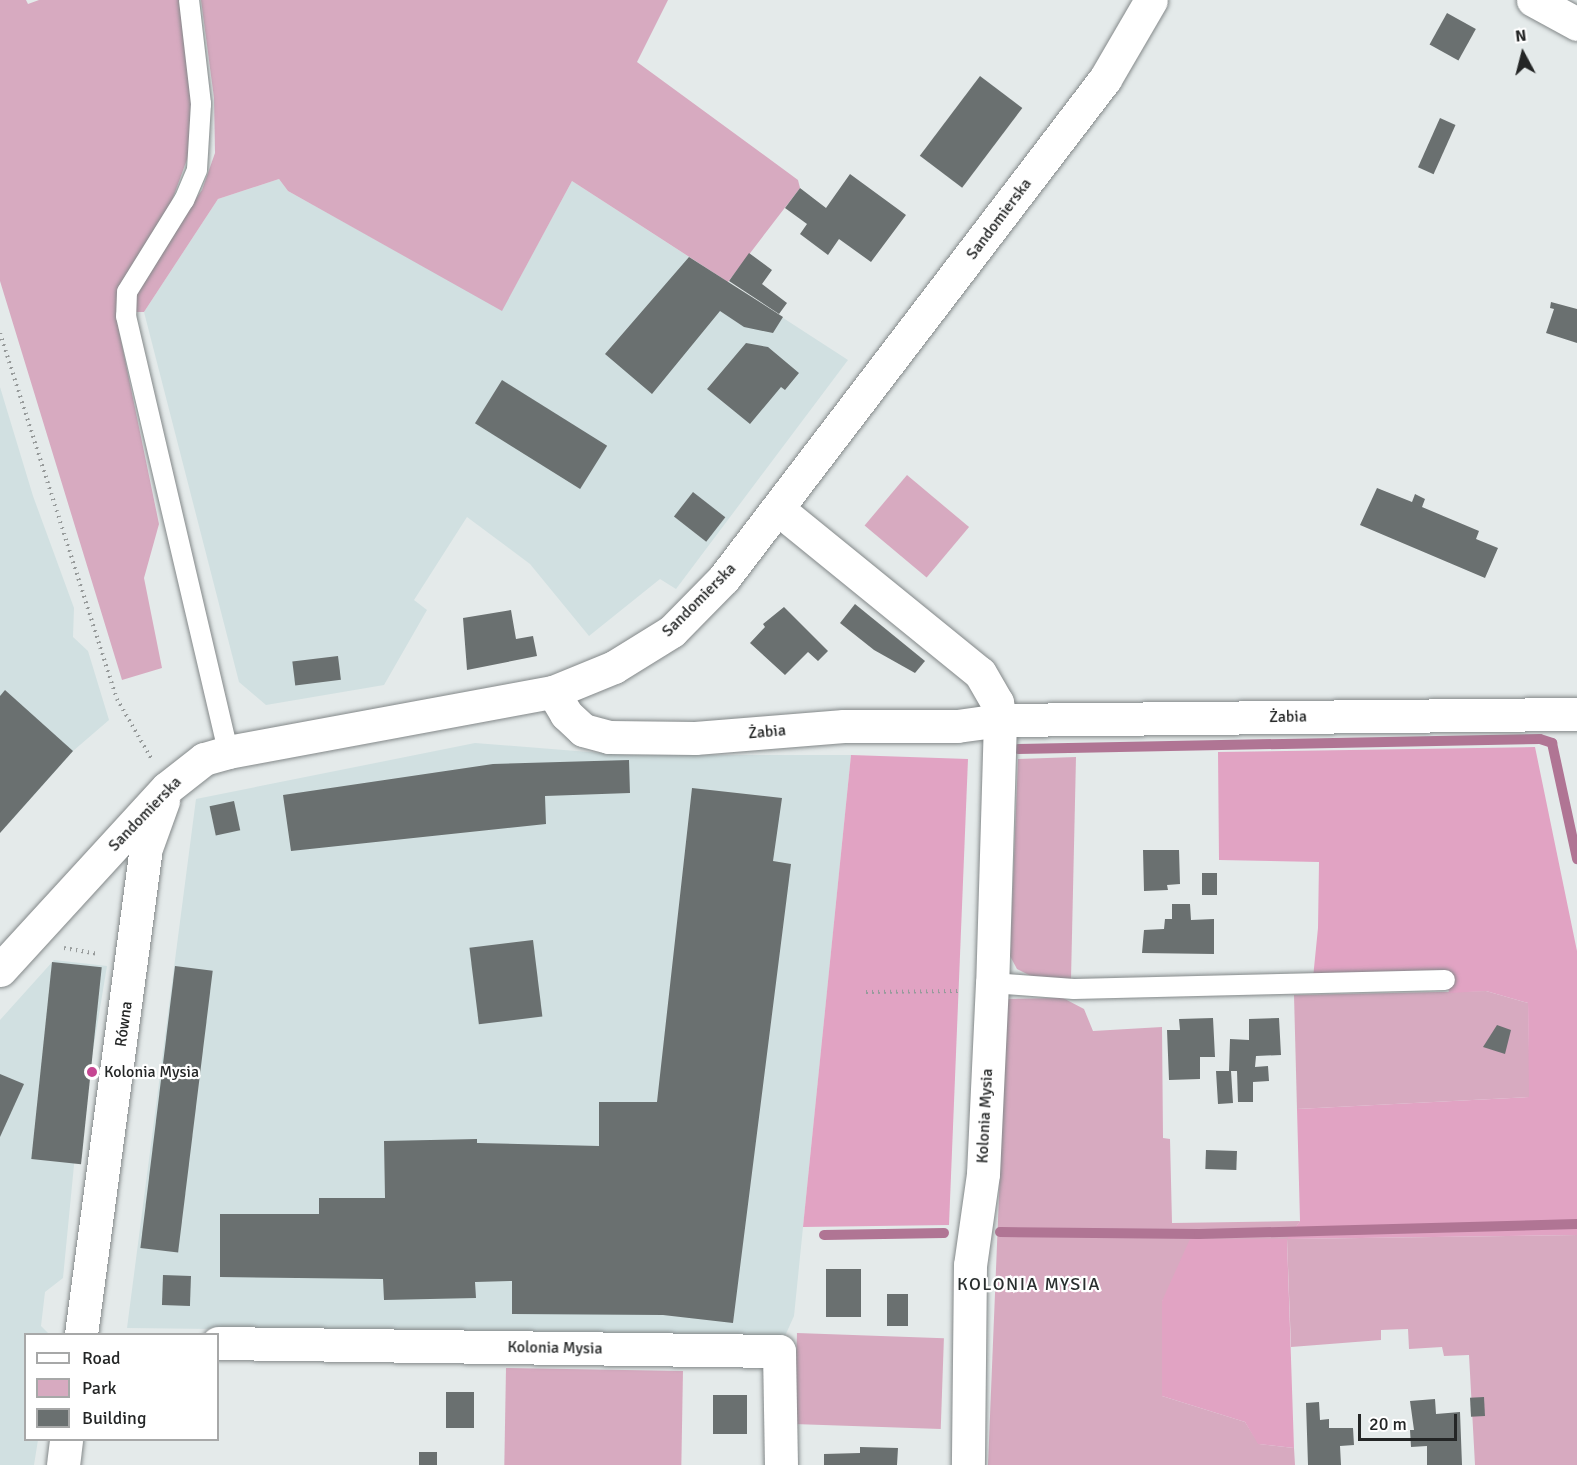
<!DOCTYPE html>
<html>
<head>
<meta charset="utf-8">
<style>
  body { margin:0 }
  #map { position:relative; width:1577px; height:1465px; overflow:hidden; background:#e4eaea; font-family:Signika,sans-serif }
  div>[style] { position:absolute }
  .built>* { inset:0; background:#d1e0e1 }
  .green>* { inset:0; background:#d7aac0; transform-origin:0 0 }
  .forest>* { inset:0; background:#e1a3c3 }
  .stream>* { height:10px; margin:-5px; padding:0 5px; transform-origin:5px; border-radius:5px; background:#b07594 }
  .building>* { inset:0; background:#6a7070; transform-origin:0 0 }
  .path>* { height:4px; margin-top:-2px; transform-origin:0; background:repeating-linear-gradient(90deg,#979b9b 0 1.5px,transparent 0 6px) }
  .roads { filter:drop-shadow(0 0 2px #838889) drop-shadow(0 0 2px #838889) }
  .lane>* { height:20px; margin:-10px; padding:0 10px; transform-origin:10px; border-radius:10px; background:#fff }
  .street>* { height:33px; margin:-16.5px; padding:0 16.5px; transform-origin:16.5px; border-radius:16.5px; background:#fff }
  .secondary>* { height:33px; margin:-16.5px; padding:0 16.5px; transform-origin:16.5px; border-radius:16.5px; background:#fff }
  .dots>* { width:16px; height:16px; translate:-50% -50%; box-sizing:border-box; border:3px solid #fff; border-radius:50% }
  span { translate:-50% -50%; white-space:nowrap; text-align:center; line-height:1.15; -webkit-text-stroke:4.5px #fff; paint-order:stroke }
  .street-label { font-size:16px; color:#242626 }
  .poi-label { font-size:16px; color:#242626 }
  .left { translate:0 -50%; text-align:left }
  .neighbourhood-label { font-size:18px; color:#292e2e; letter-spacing:1.5px }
  .legend { position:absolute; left:24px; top:1333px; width:195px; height:108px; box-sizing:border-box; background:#fff; border:2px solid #a7a8a8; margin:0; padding:8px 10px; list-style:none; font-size:18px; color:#242626 }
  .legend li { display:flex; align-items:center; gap:12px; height:30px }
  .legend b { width:30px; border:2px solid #a7a8a8 }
  .north { position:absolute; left:1493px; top:24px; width:60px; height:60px; -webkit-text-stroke:4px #fff; paint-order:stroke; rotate:353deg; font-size:16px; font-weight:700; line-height:24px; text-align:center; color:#242626 }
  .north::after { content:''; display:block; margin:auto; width:21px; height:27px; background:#242626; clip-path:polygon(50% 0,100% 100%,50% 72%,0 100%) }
  .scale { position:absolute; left:1358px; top:1414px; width:99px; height:27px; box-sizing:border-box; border:3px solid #242626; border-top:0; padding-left:8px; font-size:18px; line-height:21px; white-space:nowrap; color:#242626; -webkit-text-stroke:4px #fff; paint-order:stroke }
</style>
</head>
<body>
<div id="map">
  <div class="built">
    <i style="clip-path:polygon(279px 179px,288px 191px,502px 310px,572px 181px,848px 360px,676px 589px,660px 579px,589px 636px,530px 564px,467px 517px,414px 600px,427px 610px,384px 685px,266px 705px,239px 682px,144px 312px,218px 199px)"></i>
    <i style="clip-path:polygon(0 387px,33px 496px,74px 608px,73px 637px,88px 651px,109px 720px,73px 751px,0 833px)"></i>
    <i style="clip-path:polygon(475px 743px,626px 755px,851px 755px,794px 1316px,785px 1336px,127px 1328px,196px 799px)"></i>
    <i style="clip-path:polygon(54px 960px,107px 966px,74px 1165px,63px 1278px,45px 1292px,41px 1326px,49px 1334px,26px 1334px,26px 1440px,38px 1440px,34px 1465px,0 1465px,0 1020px)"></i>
  </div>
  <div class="green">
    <i style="clip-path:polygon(0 0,26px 0,28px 4px,39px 0,179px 0,191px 92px,189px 154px,170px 206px,118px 288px,116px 316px,159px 524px,144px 578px,162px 668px,122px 680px,0 281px)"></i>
    <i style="clip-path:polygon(201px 0,668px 0,637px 62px,798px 180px,800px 188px,728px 282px,572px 181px,502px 311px,288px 191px,279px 179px,218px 199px,144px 312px,131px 312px,140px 280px,202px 190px,215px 153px,214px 98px)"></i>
    <i style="left:907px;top:475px;width:81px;height:66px;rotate:40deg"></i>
    <i style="clip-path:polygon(1076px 757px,1071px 979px,1037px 979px,1017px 969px,1010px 956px,1018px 759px)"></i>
    <i style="clip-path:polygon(1486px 991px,1528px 1003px,1530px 1097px,1297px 1109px,1294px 995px)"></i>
    <i style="clip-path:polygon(1063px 998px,1084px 1009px,1093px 1031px,1162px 1027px,1163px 1138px,1170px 1139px,1172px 1223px,1300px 1221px,1288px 1239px,1577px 1235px,1577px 1465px,1475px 1465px,1469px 1355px,1444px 1356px,1442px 1347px,1409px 1349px,1408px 1329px,1381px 1330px,1381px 1340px,1291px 1347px,1287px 1239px,1162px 1301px,1162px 1396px,1245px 1422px,1259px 1444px,1294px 1448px,1295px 1465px,988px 1465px,1007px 999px)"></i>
    <i style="left:797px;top:1333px;width:147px;height:91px;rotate:2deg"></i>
    <i style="left:506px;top:1368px;width:177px;height:97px;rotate:1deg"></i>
  </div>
  <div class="forest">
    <i style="clip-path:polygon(1535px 747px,1577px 951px,1577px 1235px,1287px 1239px,1294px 1448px,1258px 1444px,1245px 1422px,1162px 1396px,1162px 1301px,1190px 1239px,1287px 1239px,1300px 1221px,1297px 1109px,1529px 1097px,1528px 1003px,1486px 991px,1449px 993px,1446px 975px,1313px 978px,1318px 928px,1319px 862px,1219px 860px,1218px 752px)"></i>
    <i style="clip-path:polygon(851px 755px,968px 759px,949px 1225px,803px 1227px)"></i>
  </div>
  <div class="stream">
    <i style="left:1018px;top:749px;width:522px;rotate:-1.1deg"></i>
    <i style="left:1540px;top:739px;width:13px;rotate:18deg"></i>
    <i style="left:1552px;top:743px;width:119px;rotate:77.8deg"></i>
    <i style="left:1000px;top:1232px;width:199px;rotate:0.6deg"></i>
    <i style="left:1199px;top:1234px;width:378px;rotate:-1.5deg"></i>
    <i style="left:824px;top:1235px;width:120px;rotate:-1deg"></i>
  </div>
  <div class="building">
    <i style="left:1447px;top:13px;width:33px;height:36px;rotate:29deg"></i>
    <i style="left:980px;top:76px;width:53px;height:100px;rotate:37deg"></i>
    <i style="left:1440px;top:118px;width:17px;height:54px;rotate:24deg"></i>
    <i style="clip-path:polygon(850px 174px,906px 215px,871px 262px,839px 239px,828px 255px,800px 234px,807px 224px,785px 208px,800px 188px,826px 208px)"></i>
    <i style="clip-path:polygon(749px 253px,772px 270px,762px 284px,787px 303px,779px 314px,729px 281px)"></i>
    <i style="clip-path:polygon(689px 257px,783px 317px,773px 333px,744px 327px,720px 311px,652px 394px,605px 354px)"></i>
    <i style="clip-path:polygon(1551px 302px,1577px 309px,1577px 343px,1546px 333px,1554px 309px,1550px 308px)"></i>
    <i style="clip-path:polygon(746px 343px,768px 347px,799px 373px,785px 390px,781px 387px,750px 424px,707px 389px)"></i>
    <i style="left:502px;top:380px;width:124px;height:51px;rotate:32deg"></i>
    <i style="clip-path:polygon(1377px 488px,1412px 502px,1415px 494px,1425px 499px,1422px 507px,1479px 531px,1476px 539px,1498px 548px,1485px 578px,1360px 525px)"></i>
    <i style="left:693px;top:492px;width:41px;height:31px;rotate:38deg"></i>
    <i style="clip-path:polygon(855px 604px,925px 661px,915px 673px,874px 650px,840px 623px)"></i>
    <i style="clip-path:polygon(784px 607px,828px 651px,818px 661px,808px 652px,785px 675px,750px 643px,765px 627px,763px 624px)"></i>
    <i style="clip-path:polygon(511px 610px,516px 639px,533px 636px,537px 656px,467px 670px,463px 618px)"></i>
    <i style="left:338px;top:656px;width:24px;height:46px;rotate:83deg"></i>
    <i style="clip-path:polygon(5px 690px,73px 751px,0 833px,0 696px)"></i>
    <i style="clip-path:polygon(629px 760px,630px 793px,545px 796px,546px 824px,291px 851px,283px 795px,493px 764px)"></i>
    <i style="clip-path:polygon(692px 788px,782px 798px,773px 861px,791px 864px,733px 1323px,663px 1315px,512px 1314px,512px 1281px,475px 1282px,476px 1298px,384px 1300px,383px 1279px,220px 1277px,220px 1214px,319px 1214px,319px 1198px,385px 1198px,384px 1141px,477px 1139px,477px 1143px,599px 1146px,599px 1102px,657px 1102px)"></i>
    <i style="left:234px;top:801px;width:30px;height:25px;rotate:78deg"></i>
    <i style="clip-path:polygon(1143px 850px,1179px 850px,1180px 884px,1167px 885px,1168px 890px,1144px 891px)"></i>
    <i style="left:1202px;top:873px;width:15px;height:22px"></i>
    <i style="clip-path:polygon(1172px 904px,1190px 904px,1191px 920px,1214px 919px,1214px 954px,1142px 953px,1144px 930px,1164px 929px,1165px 919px,1172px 919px)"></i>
    <i style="left:533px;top:940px;width:77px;height:64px;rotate:83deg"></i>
    <i style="left:52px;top:962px;width:50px;height:198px;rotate:6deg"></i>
    <i style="left:175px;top:966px;width:38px;height:284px;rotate:7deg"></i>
    <i style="clip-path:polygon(1213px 1018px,1215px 1057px,1200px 1057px,1200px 1079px,1169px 1080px,1167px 1030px,1180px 1030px,1179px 1019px)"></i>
    <i style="clip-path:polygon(1279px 1018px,1281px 1055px,1256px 1056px,1255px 1067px,1268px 1066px,1269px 1081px,1253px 1082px,1253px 1102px,1238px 1102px,1237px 1071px,1231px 1071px,1233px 1103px,1218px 1104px,1216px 1071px,1229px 1071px,1230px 1039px,1249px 1040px,1249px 1019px)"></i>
    <i style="clip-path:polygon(1497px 1025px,1511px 1030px,1505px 1054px,1483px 1047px)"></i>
    <i style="clip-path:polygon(0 1074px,24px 1084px,0 1137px)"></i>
    <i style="left:1206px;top:1150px;width:31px;height:19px;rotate:2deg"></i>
    <i style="left:826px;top:1269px;width:35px;height:48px"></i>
    <i style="left:163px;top:1275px;width:28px;height:30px;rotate:2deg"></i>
    <i style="left:887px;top:1294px;width:21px;height:32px"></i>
    <i style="left:446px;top:1392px;width:28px;height:36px"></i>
    <i style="left:713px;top:1395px;width:34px;height:39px"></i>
    <i style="left:1484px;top:1397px;width:19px;height:14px;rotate:87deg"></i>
    <i style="clip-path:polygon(1435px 1399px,1436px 1414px,1460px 1412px,1462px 1465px,1427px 1465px,1427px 1446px,1411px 1447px,1410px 1430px,1414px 1430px,1410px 1401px)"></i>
    <i style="clip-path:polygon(1319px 1402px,1320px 1420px,1329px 1419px,1329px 1428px,1353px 1428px,1354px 1445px,1340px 1446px,1341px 1465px,1308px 1465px,1306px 1403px)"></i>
    <i style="clip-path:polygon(860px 1447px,898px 1448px,897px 1465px,824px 1465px,824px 1454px,860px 1453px)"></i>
    <i style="left:437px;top:1452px;width:13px;height:18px;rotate:90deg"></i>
  </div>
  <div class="path">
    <i style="left:0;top:333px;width:384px;rotate:72.3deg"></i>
    <i style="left:117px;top:699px;width:68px;rotate:60deg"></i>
    <i style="left:64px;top:948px;width:35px;rotate:10deg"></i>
    <i style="left:866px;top:992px;width:92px;rotate:-0.6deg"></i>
  </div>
  <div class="roads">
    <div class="lane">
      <i style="left:189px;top:0;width:105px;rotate:83.4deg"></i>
      <i style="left:201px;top:104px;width:66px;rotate:93.5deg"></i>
      <i style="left:197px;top:170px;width:33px;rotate:113deg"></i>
      <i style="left:184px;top:200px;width:108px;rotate:121.8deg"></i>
      <i style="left:127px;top:292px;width:24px;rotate:92deg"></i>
      <i style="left:126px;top:316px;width:448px;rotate:76.8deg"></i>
      <i style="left:992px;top:983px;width:82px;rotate:4.2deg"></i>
      <i style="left:1074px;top:989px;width:371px;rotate:-1.4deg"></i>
    </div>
    <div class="street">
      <i style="left:1533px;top:0;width:50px;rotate:28.6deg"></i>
      <i style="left:778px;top:509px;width:260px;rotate:39.1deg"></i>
      <i style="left:980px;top:673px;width:34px;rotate:60deg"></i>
      <i style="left:997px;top:702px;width:18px;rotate:81deg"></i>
      <i style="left:1000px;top:720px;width:263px;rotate:91.7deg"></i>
      <i style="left:992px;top:983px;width:191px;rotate:92.7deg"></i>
      <i style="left:983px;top:1174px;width:92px;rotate:98.1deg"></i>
      <i style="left:970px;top:1265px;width:200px;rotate:90.6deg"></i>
      <i style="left:553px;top:692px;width:26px;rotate:59deg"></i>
      <i style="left:566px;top:714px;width:23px;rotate:43deg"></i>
      <i style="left:583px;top:730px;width:27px;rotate:15deg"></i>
      <i style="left:609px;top:737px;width:86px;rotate:0.7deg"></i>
      <i style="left:695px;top:738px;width:149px;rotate:-4.6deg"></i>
      <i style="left:844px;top:726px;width:113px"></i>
      <i style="left:957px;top:726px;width:43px;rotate:-7.9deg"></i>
      <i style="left:1000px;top:720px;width:577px;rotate:-0.6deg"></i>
      <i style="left:218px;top:1343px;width:561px;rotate:0.82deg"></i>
      <i style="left:779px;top:1351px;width:114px;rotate:89deg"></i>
    </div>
    <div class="secondary">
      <i style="left:0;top:970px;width:247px;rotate:-47.5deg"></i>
      <i style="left:167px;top:788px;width:47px;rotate:-38.1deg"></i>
      <i style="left:204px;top:759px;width:25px;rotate:-16deg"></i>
      <i style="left:228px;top:752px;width:330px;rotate:-10.5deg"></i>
      <i style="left:553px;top:692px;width:66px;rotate:-22.3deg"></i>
      <i style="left:614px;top:667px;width:68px;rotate:-31.8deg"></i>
      <i style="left:672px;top:631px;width:74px;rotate:-45.5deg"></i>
      <i style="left:724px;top:578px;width:628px;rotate:-52.64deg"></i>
      <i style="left:1105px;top:79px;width:91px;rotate:-59.8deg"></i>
      <i style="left:81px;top:1334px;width:490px;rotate:-82.4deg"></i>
      <i style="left:146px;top:848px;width:50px;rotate:-70.1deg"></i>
      <i style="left:63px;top:1465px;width:25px;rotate:-83deg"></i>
    </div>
  </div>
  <div class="dots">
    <i style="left:92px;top:1072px;background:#c54692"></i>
  </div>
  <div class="street-label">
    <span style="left:999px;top:219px;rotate:-53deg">Sandomierska</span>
    <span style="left:699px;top:600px;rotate:-45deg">Sandomierska</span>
    <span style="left:1288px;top:717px;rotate:-1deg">Żabia</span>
    <span style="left:767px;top:732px;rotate:-5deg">Żabia</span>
    <span style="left:145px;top:814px;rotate:-46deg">Sandomierska</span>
    <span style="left:124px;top:1024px;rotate:-82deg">Równa</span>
    <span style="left:985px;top:1116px;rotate:-87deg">Kolonia Mysia</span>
    <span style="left:555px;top:1348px;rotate:1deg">Kolonia Mysia</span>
  </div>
  <div class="poi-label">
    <span class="left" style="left:104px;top:1072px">Kolonia Mysia</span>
  </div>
  <div class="neighbourhood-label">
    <span style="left:1029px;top:1284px">KOLONIA MYSIA</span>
  </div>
  <ul class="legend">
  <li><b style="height:8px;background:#fff"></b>Road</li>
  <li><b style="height:16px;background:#d7aac0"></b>Park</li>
  <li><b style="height:16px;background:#6a7070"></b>Building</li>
  </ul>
  <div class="north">N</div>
  <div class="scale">20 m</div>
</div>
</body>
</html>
